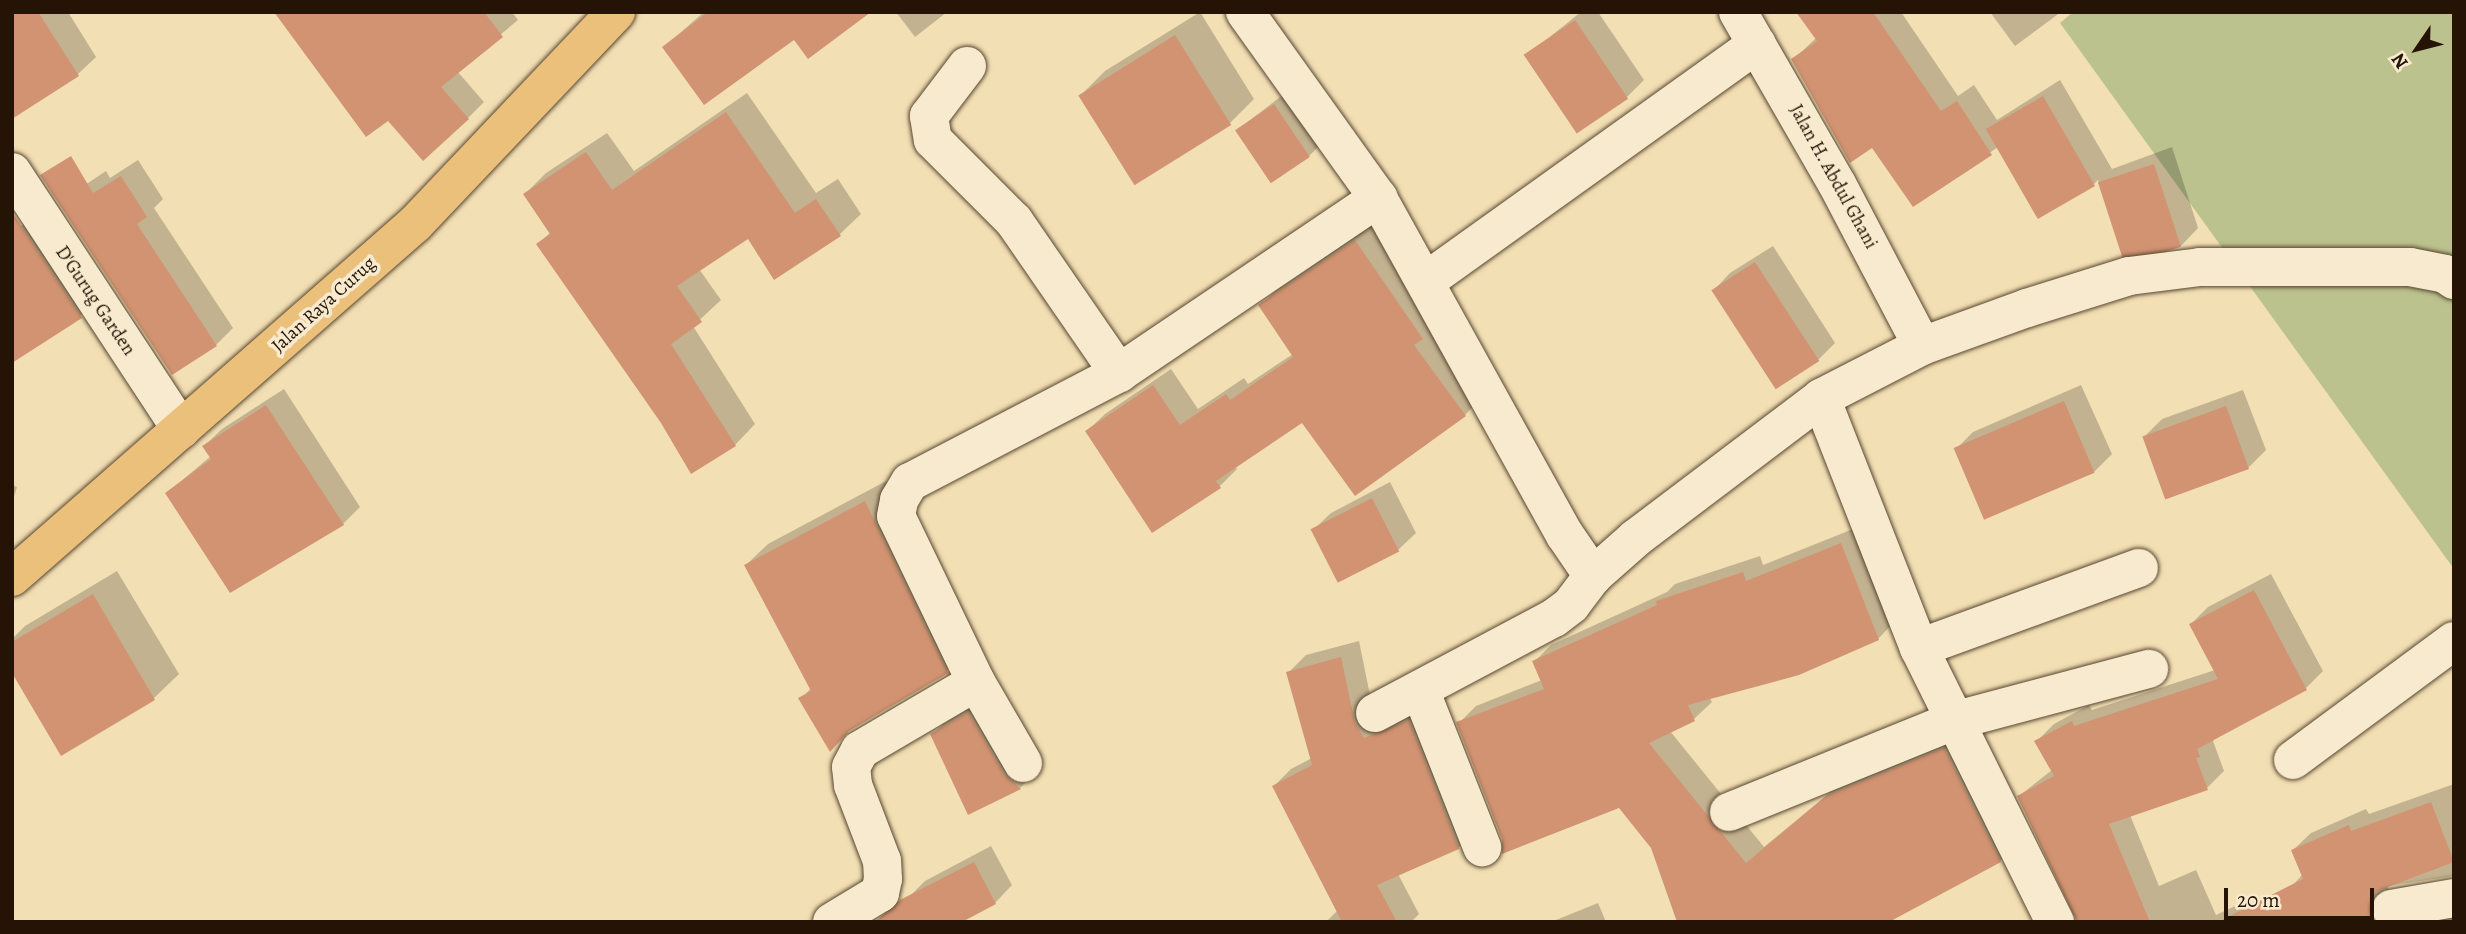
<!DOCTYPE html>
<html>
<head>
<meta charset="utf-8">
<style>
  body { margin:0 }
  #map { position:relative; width:2466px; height:934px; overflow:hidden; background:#f3dfb4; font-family:Alegreya,serif }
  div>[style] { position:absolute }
  .green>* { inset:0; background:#bbc28d }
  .shadow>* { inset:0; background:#0003 }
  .building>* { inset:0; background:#d29372; transform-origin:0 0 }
  .roads { filter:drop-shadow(0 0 2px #584731) drop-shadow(0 0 2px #584731) }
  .minor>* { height:38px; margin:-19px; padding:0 19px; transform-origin:19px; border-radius:19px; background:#f7eace }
  .major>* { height:38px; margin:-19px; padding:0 19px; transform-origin:19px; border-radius:19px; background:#eac07a }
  span { translate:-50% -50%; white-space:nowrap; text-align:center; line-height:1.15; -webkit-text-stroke:7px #f7eace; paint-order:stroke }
  .street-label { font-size:19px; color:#251405 }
  .frame { position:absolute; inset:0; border:14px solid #251405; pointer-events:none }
  .north { position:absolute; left:2382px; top:14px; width:70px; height:70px; -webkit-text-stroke:5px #f7eace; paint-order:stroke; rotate:235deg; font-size:19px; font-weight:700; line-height:28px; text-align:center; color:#251405 }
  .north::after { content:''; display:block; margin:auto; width:24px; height:32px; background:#251405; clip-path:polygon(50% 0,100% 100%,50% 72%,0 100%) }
  .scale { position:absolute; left:2224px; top:888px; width:150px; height:32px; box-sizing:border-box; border:4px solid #251405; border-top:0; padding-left:9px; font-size:21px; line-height:24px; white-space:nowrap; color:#251405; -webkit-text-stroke:5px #f7eace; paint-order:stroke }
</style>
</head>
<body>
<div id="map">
  <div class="green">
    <i style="clip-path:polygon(2073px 12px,2454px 12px,2454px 569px,2060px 23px)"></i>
  </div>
  <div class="shadow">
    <i style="clip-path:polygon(12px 12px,68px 12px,96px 57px,78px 74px,17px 114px)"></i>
    <i style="clip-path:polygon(411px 12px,512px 12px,518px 20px,457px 71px,484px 102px,468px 118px,389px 118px)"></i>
    <i style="clip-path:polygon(704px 12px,868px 12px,795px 38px,664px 47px)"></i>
    <i style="clip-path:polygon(896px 12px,947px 12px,915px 37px)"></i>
    <i style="clip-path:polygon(1200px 12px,1254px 99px,1230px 123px,1081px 95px,1105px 71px)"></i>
    <i style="clip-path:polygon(1581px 12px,1598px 12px,1644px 80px,1627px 97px,1527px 55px)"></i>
    <i style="clip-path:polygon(1798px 12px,1901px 12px,1958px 96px,1974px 85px,1997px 120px,2060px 80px,2112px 169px,2172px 147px,2198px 228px,2181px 246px,2122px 254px,2098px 180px,2093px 185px,1998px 147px,1914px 205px,1873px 145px,1793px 60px,1816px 38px)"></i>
    <i style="clip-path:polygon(1990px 12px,2061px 12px,2015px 46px)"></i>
    <i style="clip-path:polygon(1292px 88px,1326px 139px,1309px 156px,1237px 130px)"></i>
    <i style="clip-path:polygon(747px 93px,816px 193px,838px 179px,861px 214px,840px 234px,775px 277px,749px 237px,699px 269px,721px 300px,693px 326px,755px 424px,735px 445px,663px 422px,538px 244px,551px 232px,525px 194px,546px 173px,607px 133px,634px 171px)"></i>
    <i style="clip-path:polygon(138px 160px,163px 199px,154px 208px,233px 328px,216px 345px,79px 189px,106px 171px,110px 178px)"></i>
    <i style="clip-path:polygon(41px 213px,98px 299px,80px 316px,12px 232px)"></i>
    <i style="clip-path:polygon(1373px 224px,1482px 397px,1465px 415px,1302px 421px,1235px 466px,1237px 469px,1220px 486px,1153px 530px,1087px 431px,1105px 414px,1171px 369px,1198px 409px,1244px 378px,1248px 384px,1293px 354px,1260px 306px,1278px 288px)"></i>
    <i style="clip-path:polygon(1773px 246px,1835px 343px,1818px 360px,1713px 291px,1730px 273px)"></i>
    <i style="clip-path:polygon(2081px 385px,2112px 454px,2094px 472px,1956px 449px,1973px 432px)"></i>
    <i style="clip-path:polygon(284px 389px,360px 507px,343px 524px,167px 493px,211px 456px,204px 446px,222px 429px)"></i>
    <i style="clip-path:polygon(2243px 390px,2266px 450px,2248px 468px,2144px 437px,2162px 419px)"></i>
    <i style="clip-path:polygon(886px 481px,968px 651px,946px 672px,801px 699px,811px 688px,746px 565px,768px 544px)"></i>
    <i style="clip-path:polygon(1390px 482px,1416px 533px,1398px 550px,1339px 581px,1313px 530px,1331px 513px)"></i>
    <i style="clip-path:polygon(12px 485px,17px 487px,12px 503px)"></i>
    <i style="clip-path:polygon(1858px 527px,1895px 621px,1878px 639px,1710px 698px,1712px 702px,1694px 719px,1670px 731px,1764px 847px,1845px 780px,1962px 732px,2017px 844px,2000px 861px,1886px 922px,1652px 847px,1620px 805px,1504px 839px,1459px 723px,1476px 706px,1542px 680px,1534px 662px,1551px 645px,1667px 592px,1675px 584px,1760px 556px,1763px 565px)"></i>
    <i style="clip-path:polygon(117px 571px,179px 674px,154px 698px,62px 753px,12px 670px,12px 639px,25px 626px)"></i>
    <i style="clip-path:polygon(2271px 574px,2323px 671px,2306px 688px,2216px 737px,2213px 741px,2224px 771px,2207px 788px,2130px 815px,2159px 886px,2196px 870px,2216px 915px,2250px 899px,2254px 922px,2078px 922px,2019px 796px,2052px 770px,2036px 742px,2054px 724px,2089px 705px,2092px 710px,2215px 670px,2191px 624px,2208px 607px)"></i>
    <i style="clip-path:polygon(1359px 641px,1372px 705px,1426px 704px,1476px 831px,1458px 848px,1398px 874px,1419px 914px,1411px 922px,1326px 922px,1337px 911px,1274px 786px,1291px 769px,1312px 758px,1288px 673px,1306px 655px)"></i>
    <i style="clip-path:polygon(986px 696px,1037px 771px,1020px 788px,932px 735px,950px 717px)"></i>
    <i style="clip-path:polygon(2454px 784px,2454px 876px,2388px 886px,2390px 902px,2372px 920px,2291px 887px,2303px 874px,2293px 850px,2311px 833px,2366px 809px,2369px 814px)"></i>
    <i style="clip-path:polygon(991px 846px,1012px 885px,995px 903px,908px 898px,925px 881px)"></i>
    <i style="clip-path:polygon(1598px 903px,1606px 922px,1551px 922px)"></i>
    <i style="clip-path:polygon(2454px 905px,2454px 922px,2407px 922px)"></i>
  </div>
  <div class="building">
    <i style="clip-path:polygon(12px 12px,38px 12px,79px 76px,12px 119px)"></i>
    <i style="clip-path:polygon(274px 12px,484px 12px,503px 37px,441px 87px,469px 119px,423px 161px,388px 121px,366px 137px)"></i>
    <i style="clip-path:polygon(708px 12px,871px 12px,808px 59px,794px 40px,704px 105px,662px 47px)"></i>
    <i style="clip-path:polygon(1796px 12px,1873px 12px,1941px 111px,1957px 101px,1992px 155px,1913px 207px,1872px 148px,1850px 163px,1791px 59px,1817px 41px)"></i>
    <i style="left:1575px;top:20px;width:95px;height:62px;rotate:56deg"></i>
    <i style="left:1175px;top:35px;width:106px;height:114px;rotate:58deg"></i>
    <i style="left:2043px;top:96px;width:104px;height:66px;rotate:60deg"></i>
    <i style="left:1274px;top:104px;width:64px;height:47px;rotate:56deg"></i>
    <i style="clip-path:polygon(726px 112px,795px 213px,816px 199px,841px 236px,774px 280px,748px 239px,677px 286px,702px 322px,671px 344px,736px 446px,691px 474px,661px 423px,536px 244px,550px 234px,523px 194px,586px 152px,612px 190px)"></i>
    <i style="clip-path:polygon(71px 156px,93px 193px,121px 176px,147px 217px,137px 224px,217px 346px,172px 375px,40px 175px)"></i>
    <i style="left:2154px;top:164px;width:87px;height:59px;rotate:72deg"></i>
    <i style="clip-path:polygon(12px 212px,82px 318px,12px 363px)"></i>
    <i style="clip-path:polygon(1355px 240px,1423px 339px,1414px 345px,1466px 416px,1355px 496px,1302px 423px,1216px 481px,1221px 488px,1152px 533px,1085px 431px,1153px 385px,1180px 425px,1226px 394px,1230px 400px,1293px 357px,1258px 305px)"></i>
    <i style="left:1755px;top:262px;width:118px;height:52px;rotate:57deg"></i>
    <i style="left:2064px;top:401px;width:78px;height:120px;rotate:67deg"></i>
    <i style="clip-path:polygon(266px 405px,344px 525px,230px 593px,165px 493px,211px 459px,202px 446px)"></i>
    <i style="left:2226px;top:406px;width:67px;height:89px;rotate:70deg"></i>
    <i style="left:1372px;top:498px;width:60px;height:69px;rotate:63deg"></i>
    <i style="clip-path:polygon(865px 501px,948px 673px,849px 731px,830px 752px,798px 698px,811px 691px,744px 565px)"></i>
    <i style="clip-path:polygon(1841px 543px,1879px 640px,1799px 675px,1688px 705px,1695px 721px,1649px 743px,1746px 863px,1826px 796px,1944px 748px,2001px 862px,1889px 922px,1677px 922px,1651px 848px,1619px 808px,1502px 854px,1502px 839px,1456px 722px,1544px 689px,1532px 661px,1657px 605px,1656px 601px,1743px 572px,1746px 581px)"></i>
    <i style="clip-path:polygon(2254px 590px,2307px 690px,2197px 749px,2200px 757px,2196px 758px,2208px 790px,2109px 824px,2150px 922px,2077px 922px,2017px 796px,2054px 776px,2034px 741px,2072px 721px,2074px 726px,2218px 679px,2189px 624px)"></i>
    <i style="clip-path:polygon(93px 594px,155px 700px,61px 756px,12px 673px,12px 642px)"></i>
    <i style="clip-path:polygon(1341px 657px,1355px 723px,1364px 738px,1409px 720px,1459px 849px,1377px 885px,1397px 922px,1342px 922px,1272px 786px,1312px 765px,1286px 672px)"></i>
    <i style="clip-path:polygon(968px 712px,1004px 774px,1021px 789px,968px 815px,930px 734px)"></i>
    <i style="clip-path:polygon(2431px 802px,2454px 862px,2377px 891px,2370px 902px,2374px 922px,2218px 922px,2303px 879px,2291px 850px,2349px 825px,2351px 831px)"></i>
    <i style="clip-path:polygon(974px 862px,996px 904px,962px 922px,875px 922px,900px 900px)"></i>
  </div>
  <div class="roads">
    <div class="minor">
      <i style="left:1245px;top:12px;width:229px;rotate:54.4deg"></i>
      <i style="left:1378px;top:198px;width:385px;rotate:61deg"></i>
      <i style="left:1565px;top:535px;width:50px;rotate:55.7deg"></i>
      <i style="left:1593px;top:576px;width:57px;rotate:-41.5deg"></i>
      <i style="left:1636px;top:538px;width:232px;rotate:-37.1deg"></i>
      <i style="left:1821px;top:398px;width:114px;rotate:-27.2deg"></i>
      <i style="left:1922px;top:346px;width:112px;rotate:-19.9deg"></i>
      <i style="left:2027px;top:308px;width:107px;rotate:-17.4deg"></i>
      <i style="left:2129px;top:276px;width:72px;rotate:-7.2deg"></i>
      <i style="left:2200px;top:267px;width:210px"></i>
      <i style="left:2410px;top:267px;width:36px;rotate:11deg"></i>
      <i style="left:2445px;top:274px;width:11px;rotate:34deg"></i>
      <i style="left:1738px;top:12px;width:198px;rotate:60.1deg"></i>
      <i style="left:1837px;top:184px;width:183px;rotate:62.3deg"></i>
      <i style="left:967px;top:66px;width:63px;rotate:127.2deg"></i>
      <i style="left:929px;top:116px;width:24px;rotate:81deg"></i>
      <i style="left:933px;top:140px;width:115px;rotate:45deg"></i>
      <i style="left:1014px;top:221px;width:185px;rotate:55.4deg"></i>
      <i style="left:12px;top:172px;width:308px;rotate:56.7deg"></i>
      <i style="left:1426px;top:281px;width:407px;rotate:-35.6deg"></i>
      <i style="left:1821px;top:398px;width:269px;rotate:68.6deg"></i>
      <i style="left:1919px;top:648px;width:306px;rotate:63.6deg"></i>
      <i style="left:1919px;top:648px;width:234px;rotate:-20deg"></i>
      <i style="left:1421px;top:692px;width:167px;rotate:68.5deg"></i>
      <i style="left:1375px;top:713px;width:203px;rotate:-28deg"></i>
      <i style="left:1554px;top:618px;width:21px;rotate:-37deg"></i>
      <i style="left:1571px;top:605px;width:36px;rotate:-53deg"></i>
      <i style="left:2293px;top:760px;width:200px;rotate:-36.5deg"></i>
      <i style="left:1023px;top:763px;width:94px;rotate:-120.1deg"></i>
      <i style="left:976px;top:682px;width:184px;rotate:-115.7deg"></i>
      <i style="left:896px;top:516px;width:16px;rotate:-79deg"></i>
      <i style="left:899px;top:500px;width:21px;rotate:-59deg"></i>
      <i style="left:910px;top:482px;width:236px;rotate:-27.5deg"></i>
      <i style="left:1119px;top:373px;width:313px;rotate:-34deg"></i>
      <i style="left:1729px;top:812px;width:242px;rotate:-22.1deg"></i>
      <i style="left:1953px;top:721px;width:203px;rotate:-14.9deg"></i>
      <i style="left:2391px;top:909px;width:64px;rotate:-9.9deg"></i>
      <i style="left:832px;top:922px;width:56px;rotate:-31.1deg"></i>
      <i style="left:880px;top:893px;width:14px;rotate:-78deg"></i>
      <i style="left:883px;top:879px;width:18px;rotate:-93deg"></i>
      <i style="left:882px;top:861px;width:81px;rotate:-110.9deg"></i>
      <i style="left:853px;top:785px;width:18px;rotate:-96deg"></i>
      <i style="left:851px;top:767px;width:19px;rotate:-62deg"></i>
      <i style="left:860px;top:750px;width:134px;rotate:-30.4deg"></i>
    </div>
    <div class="major">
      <i style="left:12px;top:577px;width:536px;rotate:-41.22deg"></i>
      <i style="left:415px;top:224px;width:292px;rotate:-46.5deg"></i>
    </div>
  </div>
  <div class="street-label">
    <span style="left:1833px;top:177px;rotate:61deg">Jalan H. Abdul Ghani</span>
    <span style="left:95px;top:301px;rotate:56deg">D'Gurug Garden</span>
    <span style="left:324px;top:305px;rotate:-42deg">Jalan Raya Curug</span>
  </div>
  <div class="frame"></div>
  <div class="north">N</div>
  <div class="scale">20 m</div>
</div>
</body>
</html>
